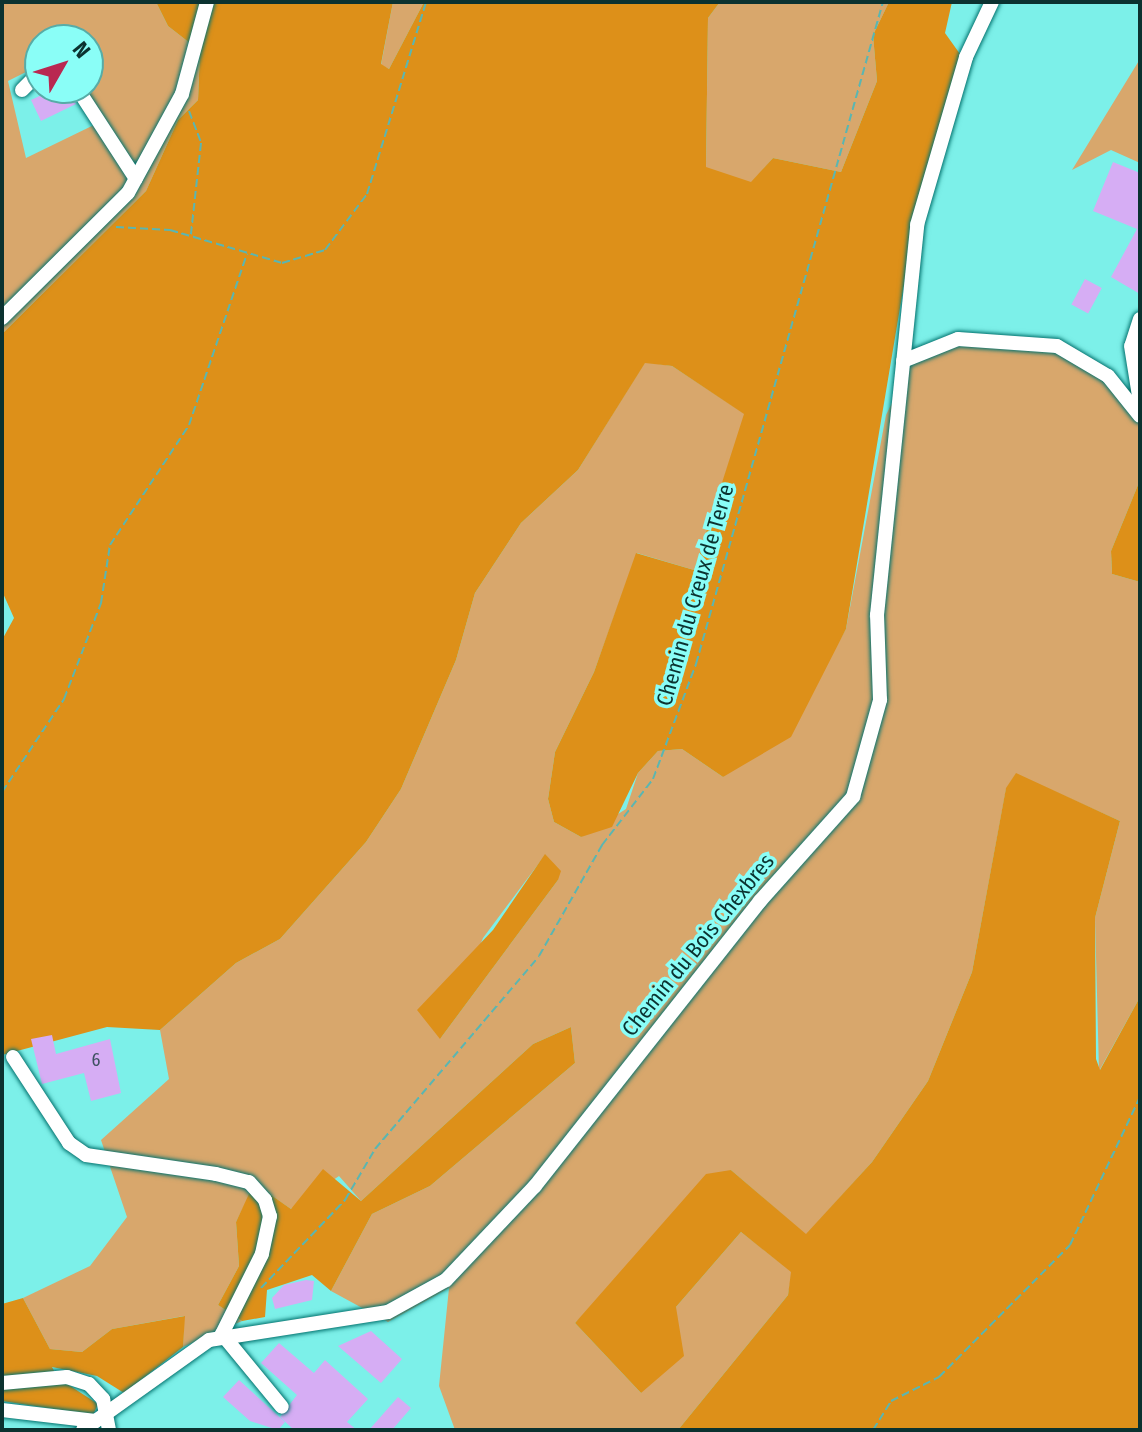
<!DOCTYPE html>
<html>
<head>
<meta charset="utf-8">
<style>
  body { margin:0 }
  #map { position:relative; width:1142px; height:1432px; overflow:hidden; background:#7cf0e9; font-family:"Fira Sans Condensed",sans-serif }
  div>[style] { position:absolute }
  .green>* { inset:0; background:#d8a76c }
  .forest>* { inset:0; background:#dd9019 }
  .building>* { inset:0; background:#d6adf4; transform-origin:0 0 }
  .path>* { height:2px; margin-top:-1px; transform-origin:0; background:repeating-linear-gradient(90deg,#5ab6b1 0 8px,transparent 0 12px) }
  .roads { filter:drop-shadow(0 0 2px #03726e) drop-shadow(0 0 2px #03726e) }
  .minor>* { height:14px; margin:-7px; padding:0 7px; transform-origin:7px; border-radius:7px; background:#fff }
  span { translate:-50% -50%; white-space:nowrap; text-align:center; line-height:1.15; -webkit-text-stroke:7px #8afef7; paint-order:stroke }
  .number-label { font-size:18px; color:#3e5161 }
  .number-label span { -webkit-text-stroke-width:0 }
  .street-label { font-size:22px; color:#0b3230 }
  .frame { position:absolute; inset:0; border:4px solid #0b3230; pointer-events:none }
  .north { position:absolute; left:24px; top:24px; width:80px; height:80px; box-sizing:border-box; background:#8afef7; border:2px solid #57aca7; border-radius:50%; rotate:51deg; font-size:22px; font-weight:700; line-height:32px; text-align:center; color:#0b3230 }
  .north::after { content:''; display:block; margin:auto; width:28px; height:36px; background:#b92851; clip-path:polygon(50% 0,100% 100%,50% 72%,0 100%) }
</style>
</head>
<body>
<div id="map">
  <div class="green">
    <i style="clip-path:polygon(evenodd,2px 2px,156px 2px,168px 26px,200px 51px,198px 100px,178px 120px,146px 191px,2px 334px,2px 2px,40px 40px,88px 40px,88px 88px,74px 88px,98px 123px,26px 158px,8px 81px,40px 65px,40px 40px)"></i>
    <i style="clip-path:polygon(393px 2px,424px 2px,389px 69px,381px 65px)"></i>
    <i style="clip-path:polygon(720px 2px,889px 2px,873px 35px,877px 81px,841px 172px,773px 158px,751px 183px,706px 168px,708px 18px)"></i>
    <i style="clip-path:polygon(1140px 59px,1140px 163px,1111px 150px,1072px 170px)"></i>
    <i style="clip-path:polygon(evenodd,979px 343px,1074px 355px,1123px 393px,1140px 382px,1140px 480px,1111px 551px,1112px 574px,1140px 582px,1140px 997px,1099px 1071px,1095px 918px,1120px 821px,1016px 774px,1006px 789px,972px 972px,928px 1081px,872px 1162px,806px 1235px,731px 1170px,575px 1323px,641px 1393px,676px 1307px,741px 1232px,792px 1272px,788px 1295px,678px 1430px,455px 1430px,439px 1386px,449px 1288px,388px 1322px,331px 1291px,372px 1214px,430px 1186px,575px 1063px,571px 1027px,533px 1044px,361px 1201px,339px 1176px,291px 1209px,255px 1184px,236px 1222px,239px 1266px,218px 1305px,242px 1321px,183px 1347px,184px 1316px,112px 1329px,82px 1352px,50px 1349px,23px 1298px,90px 1266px,127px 1217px,101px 1140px,169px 1079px,160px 1030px,236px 963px,280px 939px,366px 842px,401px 789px,456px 660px,475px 593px,521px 523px,578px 470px,645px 362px,672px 366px,745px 414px,694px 570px,637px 553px,594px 672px,555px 752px,548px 799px,554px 822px,581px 837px,626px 809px,638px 773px,658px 751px,682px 749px,723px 777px,818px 679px,846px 629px,886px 415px,912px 362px,936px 348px,979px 343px,545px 855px,558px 880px,440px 1039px,483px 938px,545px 855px)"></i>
  </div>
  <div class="forest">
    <i style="clip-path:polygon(156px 2px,393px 2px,381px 64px,389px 69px,424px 2px,720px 2px,708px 18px,706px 167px,751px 182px,773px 158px,841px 172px,877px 81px,873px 35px,889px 2px,952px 2px,945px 33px,960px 54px,918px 201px,846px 629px,791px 737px,723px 777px,682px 749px,658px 751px,638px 773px,612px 827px,581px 837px,554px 822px,548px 799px,555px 752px,594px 672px,636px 553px,694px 570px,744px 414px,672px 366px,645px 363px,578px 470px,521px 523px,475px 593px,456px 660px,401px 789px,366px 842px,280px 939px,236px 963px,160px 1030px,107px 1027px,2px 1055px,2px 640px,14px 618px,2px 591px,2px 334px,146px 191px,178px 120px,198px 100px,200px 51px,168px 26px)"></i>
    <i style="clip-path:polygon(1140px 480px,1140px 582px,1112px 574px,1111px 551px)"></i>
    <i style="clip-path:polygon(1016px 773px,1120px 821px,1095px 918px,1096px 1059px,1100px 1070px,1140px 997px,1140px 1430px,678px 1430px,788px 1295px,791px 1272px,741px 1232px,676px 1307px,684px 1356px,641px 1393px,575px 1323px,706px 1174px,731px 1170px,806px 1234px,872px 1162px,928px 1081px,972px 972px,1006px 788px)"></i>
    <i style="clip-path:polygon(545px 854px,561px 871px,558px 880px,440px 1039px,417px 1010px,493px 930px)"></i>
    <i style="clip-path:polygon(571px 1027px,575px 1063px,430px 1186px,372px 1214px,331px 1291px,312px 1275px,267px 1290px,265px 1317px,242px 1321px,218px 1305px,239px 1266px,236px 1222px,254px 1183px,291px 1209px,323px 1169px,361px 1201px,533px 1044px)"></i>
    <i style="clip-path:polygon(23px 1298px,50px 1349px,82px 1352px,112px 1329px,185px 1316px,183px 1347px,124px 1393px,97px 1376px,52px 1367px,58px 1378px,98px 1404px,93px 1415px,2px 1401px,2px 1304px)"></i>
  </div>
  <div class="building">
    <i style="clip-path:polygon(57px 88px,67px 88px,76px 104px,41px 121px,31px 100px)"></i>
    <i style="clip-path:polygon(1113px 162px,1140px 173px,1140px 294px,1111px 277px,1137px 229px,1093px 211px)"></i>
    <i style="left:1085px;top:279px;width:19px;height:29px;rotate:28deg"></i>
    <i style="clip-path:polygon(52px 1035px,56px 1054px,110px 1039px,121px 1093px,91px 1101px,84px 1073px,42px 1084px,31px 1039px)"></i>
    <i style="clip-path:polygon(306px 1280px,314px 1281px,312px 1300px,275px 1309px,272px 1298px,284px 1285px)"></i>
    <i style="clip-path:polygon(371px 1331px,402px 1359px,381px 1383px,338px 1346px)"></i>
    <i style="clip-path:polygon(279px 1343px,314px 1373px,325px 1360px,368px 1399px,347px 1422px,357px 1430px,294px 1430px,280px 1417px,297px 1395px,261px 1363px)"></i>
    <i style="clip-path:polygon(239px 1380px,285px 1422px,278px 1430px,250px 1421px,223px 1397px)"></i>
    <i style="clip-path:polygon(398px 1397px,411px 1408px,392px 1430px,369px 1430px)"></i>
  </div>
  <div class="path">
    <i style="left:189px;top:111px;width:34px;rotate:69deg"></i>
    <i style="left:201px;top:143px;width:92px;rotate:96.3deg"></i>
    <i style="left:116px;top:227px;width:54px;rotate:3.2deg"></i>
    <i style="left:170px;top:230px;width:117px;rotate:16.4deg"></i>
    <i style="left:282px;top:263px;width:45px;rotate:-16.8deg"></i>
    <i style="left:325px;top:250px;width:70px;rotate:-53.1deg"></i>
    <i style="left:367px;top:194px;width:201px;rotate:-72.9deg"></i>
    <i style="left:2px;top:792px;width:112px;rotate:-56.3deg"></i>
    <i style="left:64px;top:699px;width:103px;rotate:-68.9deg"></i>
    <i style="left:101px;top:603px;width:59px;rotate:-81.2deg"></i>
    <i style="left:110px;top:545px;width:144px;rotate:-56.6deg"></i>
    <i style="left:189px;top:425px;width:181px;rotate:-71.3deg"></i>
    <i style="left:261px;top:1288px;width:122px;rotate:-46.3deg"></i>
    <i style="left:345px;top:1200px;width:59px;rotate:-59.5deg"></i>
    <i style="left:375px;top:1149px;width:253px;rotate:-49.6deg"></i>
    <i style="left:539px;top:956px;width:128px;rotate:-60.4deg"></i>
    <i style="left:602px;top:845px;width:83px;rotate:-52.3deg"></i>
    <i style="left:653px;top:779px;width:123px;rotate:-69.5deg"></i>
    <i style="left:696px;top:664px;width:688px;rotate:-74.23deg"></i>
    <i style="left:873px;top:1430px;width:34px;rotate:-58deg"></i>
    <i style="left:891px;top:1401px;width:54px;rotate:-26.6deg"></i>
    <i style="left:939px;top:1377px;width:186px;rotate:-45.2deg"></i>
    <i style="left:1070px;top:1245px;width:164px;rotate:-64.7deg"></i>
  </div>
  <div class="roads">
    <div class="minor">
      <i style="left:77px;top:88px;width:108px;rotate:57deg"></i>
      <i style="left:22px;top:90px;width:25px;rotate:-45deg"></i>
      <i style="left:2px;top:318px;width:177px;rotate:-44.8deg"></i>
      <i style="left:128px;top:193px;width:113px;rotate:-61.4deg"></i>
      <i style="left:182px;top:94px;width:95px;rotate:-74.8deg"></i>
      <i style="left:1140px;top:319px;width:28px;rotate:108deg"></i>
      <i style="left:1131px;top:346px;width:57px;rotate:80.9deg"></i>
      <i style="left:903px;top:361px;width:59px;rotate:-21.8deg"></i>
      <i style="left:958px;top:339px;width:99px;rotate:4deg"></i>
      <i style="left:1057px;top:346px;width:59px;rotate:30.5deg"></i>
      <i style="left:1108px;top:376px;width:51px;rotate:51.3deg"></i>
      <i style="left:13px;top:1057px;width:103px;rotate:56.9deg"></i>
      <i style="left:69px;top:1143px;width:21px;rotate:35deg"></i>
      <i style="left:86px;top:1155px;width:131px;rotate:8.3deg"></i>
      <i style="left:216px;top:1174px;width:34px;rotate:14deg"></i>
      <i style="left:249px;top:1182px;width:24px;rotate:48deg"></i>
      <i style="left:265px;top:1200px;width:17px;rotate:73deg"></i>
      <i style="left:270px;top:1216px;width:39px;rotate:102deg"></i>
      <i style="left:262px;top:1254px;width:89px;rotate:116.6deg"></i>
      <i style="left:222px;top:1334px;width:94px;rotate:50.6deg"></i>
      <i style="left:2px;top:1383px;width:65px;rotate:-5.3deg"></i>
      <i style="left:67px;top:1377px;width:23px;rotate:18deg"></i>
      <i style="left:89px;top:1384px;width:21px;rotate:47deg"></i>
      <i style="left:103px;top:1399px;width:32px;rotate:79deg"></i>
      <i style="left:2px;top:1410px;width:94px;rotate:6.7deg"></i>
      <i style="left:83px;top:1430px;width:155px;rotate:-35.5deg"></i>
      <i style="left:209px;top:1340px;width:181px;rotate:-8.9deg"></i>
      <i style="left:388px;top:1312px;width:66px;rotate:-28.9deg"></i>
      <i style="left:446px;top:1280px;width:129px;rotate:-46.6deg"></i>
      <i style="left:535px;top:1186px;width:363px;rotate:-51.7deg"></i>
      <i style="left:760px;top:901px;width:140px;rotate:-48.2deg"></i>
      <i style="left:853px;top:797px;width:101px;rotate:-74.4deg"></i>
      <i style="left:880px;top:700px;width:85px;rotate:-92deg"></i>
      <i style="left:877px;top:615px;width:392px;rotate:-84.1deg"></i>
      <i style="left:917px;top:225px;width:175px;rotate:-73.7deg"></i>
      <i style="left:966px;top:57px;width:61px;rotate:-64.7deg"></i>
    </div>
  </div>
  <div class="number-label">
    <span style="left:96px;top:1060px">6</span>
  </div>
  <div class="street-label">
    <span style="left:695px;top:595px;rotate:-74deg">Chemin du Creux de Terre</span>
    <span style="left:698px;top:945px;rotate:-51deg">Chemin du Bois Chexbres</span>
  </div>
  <div class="frame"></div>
  <div class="north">N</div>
</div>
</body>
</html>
